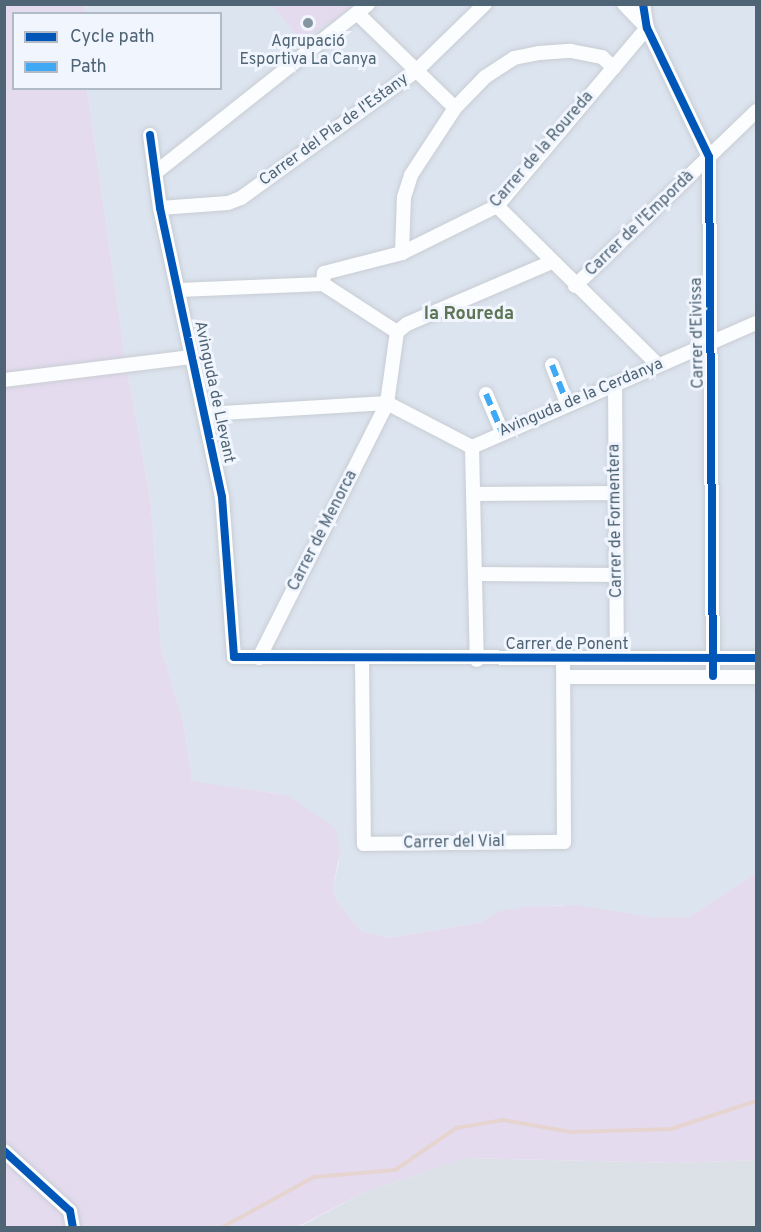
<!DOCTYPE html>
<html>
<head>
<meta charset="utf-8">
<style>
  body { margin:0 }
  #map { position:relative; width:761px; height:1232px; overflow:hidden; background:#eef1f7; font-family:Overpass,sans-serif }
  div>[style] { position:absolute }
  .residential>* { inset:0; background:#dce4ef }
  .industrial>* { inset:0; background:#dce1e8 }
  .green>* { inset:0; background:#e5dbef }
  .stream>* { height:4px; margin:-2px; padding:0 2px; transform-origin:2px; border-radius:2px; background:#e6d4d0 }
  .roads { filter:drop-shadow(0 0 2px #c8cdd3) drop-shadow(0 0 2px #c8cdd3) }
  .minor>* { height:14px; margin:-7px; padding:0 7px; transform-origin:7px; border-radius:7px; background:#fcfdfe }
  .quiet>* { height:6px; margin-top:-3px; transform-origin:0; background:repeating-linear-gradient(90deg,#3fa9f5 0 12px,transparent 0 18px) }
  .cycleway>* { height:8px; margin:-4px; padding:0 4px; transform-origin:4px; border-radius:4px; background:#0057b8 }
  .dots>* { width:16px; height:16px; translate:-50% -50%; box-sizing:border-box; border:3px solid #f1f5fe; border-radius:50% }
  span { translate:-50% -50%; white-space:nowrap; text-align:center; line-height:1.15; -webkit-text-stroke:6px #f1f5fe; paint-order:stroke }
  .poi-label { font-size:16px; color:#4f6474 }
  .street-label { font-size:16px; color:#4f6474 }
  .neighbourhood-label { font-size:18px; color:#5e7555; font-weight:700 }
  .frame { position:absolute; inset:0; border:6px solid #4f6474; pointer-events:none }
  .legend { position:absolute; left:12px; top:12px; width:210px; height:78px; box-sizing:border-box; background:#f1f5fe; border:2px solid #b0bbc7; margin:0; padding:8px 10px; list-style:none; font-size:18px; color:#4f6474 }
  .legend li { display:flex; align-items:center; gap:12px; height:30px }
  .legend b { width:30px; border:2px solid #b0bbc7 }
</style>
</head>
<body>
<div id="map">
  <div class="residential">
    <i style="clip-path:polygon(84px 5px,756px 5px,756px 873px,689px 917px,651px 917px,560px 905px,501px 911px,481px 922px,390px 938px,361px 931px,337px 901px,333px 888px,339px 862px,335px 831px,324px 822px,281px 794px,192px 782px,183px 720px,161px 649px,151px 503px,125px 358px,87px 89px,220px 88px,220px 14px,85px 13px)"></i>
  </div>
  <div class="industrial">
    <i style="clip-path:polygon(466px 1158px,677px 1163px,756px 1160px,756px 1227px,297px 1228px,365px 1192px)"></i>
  </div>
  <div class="green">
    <i style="clip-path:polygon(5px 5px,84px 5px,85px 13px,14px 14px,14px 88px,87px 89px,125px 358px,151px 503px,161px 649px,183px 720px,192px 781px,287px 795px,326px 821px,337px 830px,340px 852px,333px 888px,337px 901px,361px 931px,390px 938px,481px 922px,500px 911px,524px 907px,576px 905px,651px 917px,689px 917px,756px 873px,756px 1160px,677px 1163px,466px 1158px,365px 1192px,297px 1227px,5px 1228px)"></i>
    <i style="clip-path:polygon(272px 5px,354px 5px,302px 41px)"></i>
  </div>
  <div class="stream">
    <i style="left:221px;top:1228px;width:106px;rotate:-28.7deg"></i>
    <i style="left:314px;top:1177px;width:81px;rotate:-4.9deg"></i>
    <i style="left:395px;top:1170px;width:74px;rotate:-34.5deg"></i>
    <i style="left:456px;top:1128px;width:48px;rotate:-9.7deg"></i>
    <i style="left:503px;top:1120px;width:69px;rotate:10deg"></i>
    <i style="left:571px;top:1132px;width:100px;rotate:-1.7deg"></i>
    <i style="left:671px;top:1129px;width:89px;rotate:-18.2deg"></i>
  </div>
  <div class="roads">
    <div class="minor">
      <i style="left:643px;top:4px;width:24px;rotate:81deg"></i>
      <i style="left:647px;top:28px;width:143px;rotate:64.3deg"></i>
      <i style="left:709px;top:157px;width:519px;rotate:89.56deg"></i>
      <i style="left:357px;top:13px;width:136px;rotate:44.1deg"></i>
      <i style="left:150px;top:135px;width:74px;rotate:82.2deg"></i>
      <i style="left:160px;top:208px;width:296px;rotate:77.9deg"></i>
      <i style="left:222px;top:497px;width:160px;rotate:85.7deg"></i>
      <i style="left:234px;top:657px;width:522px;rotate:0.11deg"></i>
      <i style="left:155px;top:173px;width:272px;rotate:-38.4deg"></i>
      <i style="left:497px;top:206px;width:226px;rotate:44.6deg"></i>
      <i style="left:160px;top:208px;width:68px;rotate:-4.2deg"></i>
      <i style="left:228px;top:203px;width:14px;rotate:-21deg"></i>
      <i style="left:241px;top:198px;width:216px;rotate:-36deg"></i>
      <i style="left:416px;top:71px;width:96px;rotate:-44.2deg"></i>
      <i style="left:402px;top:253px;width:56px;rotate:-88deg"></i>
      <i style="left:404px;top:197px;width:23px;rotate:-72deg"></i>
      <i style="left:411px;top:175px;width:80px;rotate:-56.7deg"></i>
      <i style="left:455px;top:108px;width:43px;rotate:-45.9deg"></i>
      <i style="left:485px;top:77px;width:35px;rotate:-33deg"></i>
      <i style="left:514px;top:58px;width:25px;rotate:-11deg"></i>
      <i style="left:539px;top:53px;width:32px;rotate:-4deg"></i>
      <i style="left:571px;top:51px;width:32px;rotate:11deg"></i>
      <i style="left:602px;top:57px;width:16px;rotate:43deg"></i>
      <i style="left:575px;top:286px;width:252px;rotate:-44deg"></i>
      <i style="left:179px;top:290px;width:144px;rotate:-2.4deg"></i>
      <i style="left:323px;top:284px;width:11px;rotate:-85deg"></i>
      <i style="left:324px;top:273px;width:81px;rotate:-14.4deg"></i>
      <i style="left:402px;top:253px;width:106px;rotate:-26.3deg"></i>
      <i style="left:497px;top:206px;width:233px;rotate:-49.9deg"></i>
      <i style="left:647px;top:28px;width:33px;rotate:-134deg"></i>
      <i style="left:397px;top:332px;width:13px;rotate:-39deg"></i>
      <i style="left:407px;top:324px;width:158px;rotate:-23.2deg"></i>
      <i style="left:552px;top:365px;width:41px;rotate:68.5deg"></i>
      <i style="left:4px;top:380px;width:188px;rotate:-7deg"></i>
      <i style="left:615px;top:384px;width:274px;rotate:89.6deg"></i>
      <i style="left:486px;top:394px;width:41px;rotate:67.2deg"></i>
      <i style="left:206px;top:414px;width:181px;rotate:-3.5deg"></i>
      <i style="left:387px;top:403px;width:96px;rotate:27.4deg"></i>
      <i style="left:472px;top:447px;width:213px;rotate:88.7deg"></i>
      <i style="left:472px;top:447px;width:310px;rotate:-23.6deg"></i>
      <i style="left:476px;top:494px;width:139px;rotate:-0.4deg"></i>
      <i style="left:478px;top:574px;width:139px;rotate:0.4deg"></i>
      <i style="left:259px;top:658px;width:285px;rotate:-63.3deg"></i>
      <i style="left:387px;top:403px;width:72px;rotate:-82deg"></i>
      <i style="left:397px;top:332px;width:88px;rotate:-147deg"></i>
      <i style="left:362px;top:660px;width:184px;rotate:89.4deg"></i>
      <i style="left:364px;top:844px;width:200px;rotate:-0.6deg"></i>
      <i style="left:564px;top:842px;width:183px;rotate:-90.3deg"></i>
      <i style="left:564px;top:677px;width:192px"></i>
      <i style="left:4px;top:1151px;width:89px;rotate:42.3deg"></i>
      <i style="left:70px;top:1211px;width:17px;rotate:80deg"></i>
    </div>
  </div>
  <div class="quiet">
    <i style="left:552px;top:365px;width:41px;rotate:68.5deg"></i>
    <i style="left:486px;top:394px;width:41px;rotate:67.2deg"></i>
  </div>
  <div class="cycleway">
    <i style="left:643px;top:4px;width:24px;rotate:81deg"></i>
    <i style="left:647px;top:28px;width:143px;rotate:64.3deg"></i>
    <i style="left:709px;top:157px;width:519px;rotate:89.56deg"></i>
    <i style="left:150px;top:135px;width:74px;rotate:82.2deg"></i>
    <i style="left:160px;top:208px;width:296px;rotate:77.9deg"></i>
    <i style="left:222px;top:497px;width:160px;rotate:85.7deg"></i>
    <i style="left:234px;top:657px;width:522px;rotate:0.11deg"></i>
    <i style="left:4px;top:1151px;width:89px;rotate:42.3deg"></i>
    <i style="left:70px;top:1211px;width:17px;rotate:80deg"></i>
  </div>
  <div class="dots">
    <i style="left:308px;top:23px;background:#8795a2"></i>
  </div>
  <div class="poi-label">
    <span style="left:308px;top:51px">Agrupació<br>Esportiva La Canya</span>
  </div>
  <div class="street-label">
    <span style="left:334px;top:130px;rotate:-36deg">Carrer del Pla de l'Estany</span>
    <span style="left:542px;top:150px;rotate:-49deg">Carrer de la Roureda</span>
    <span style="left:640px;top:224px;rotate:-44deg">Carrer de l'Empordà</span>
    <span style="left:698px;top:333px;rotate:-91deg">Carrer d'Eivissa</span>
    <span style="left:214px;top:392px;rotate:78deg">Avinguda de Llevant</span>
    <span style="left:581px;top:398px;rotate:-23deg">Avinguda de la Cerdanya</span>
    <span style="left:616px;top:521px;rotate:-91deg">Carrer de Formentera</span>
    <span style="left:323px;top:531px;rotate:-63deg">Carrer de Menorca</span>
    <span style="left:567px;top:645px">Carrer de Ponent</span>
    <span style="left:454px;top:843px;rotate:-1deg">Carrer del Vial</span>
  </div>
  <div class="neighbourhood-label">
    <span style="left:469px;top:315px">la Roureda</span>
  </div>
  <div class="frame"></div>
  <ul class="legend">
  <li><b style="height:8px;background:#0057b8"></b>Cycle path</li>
  <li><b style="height:8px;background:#3fa9f5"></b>Path</li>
  </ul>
</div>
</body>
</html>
